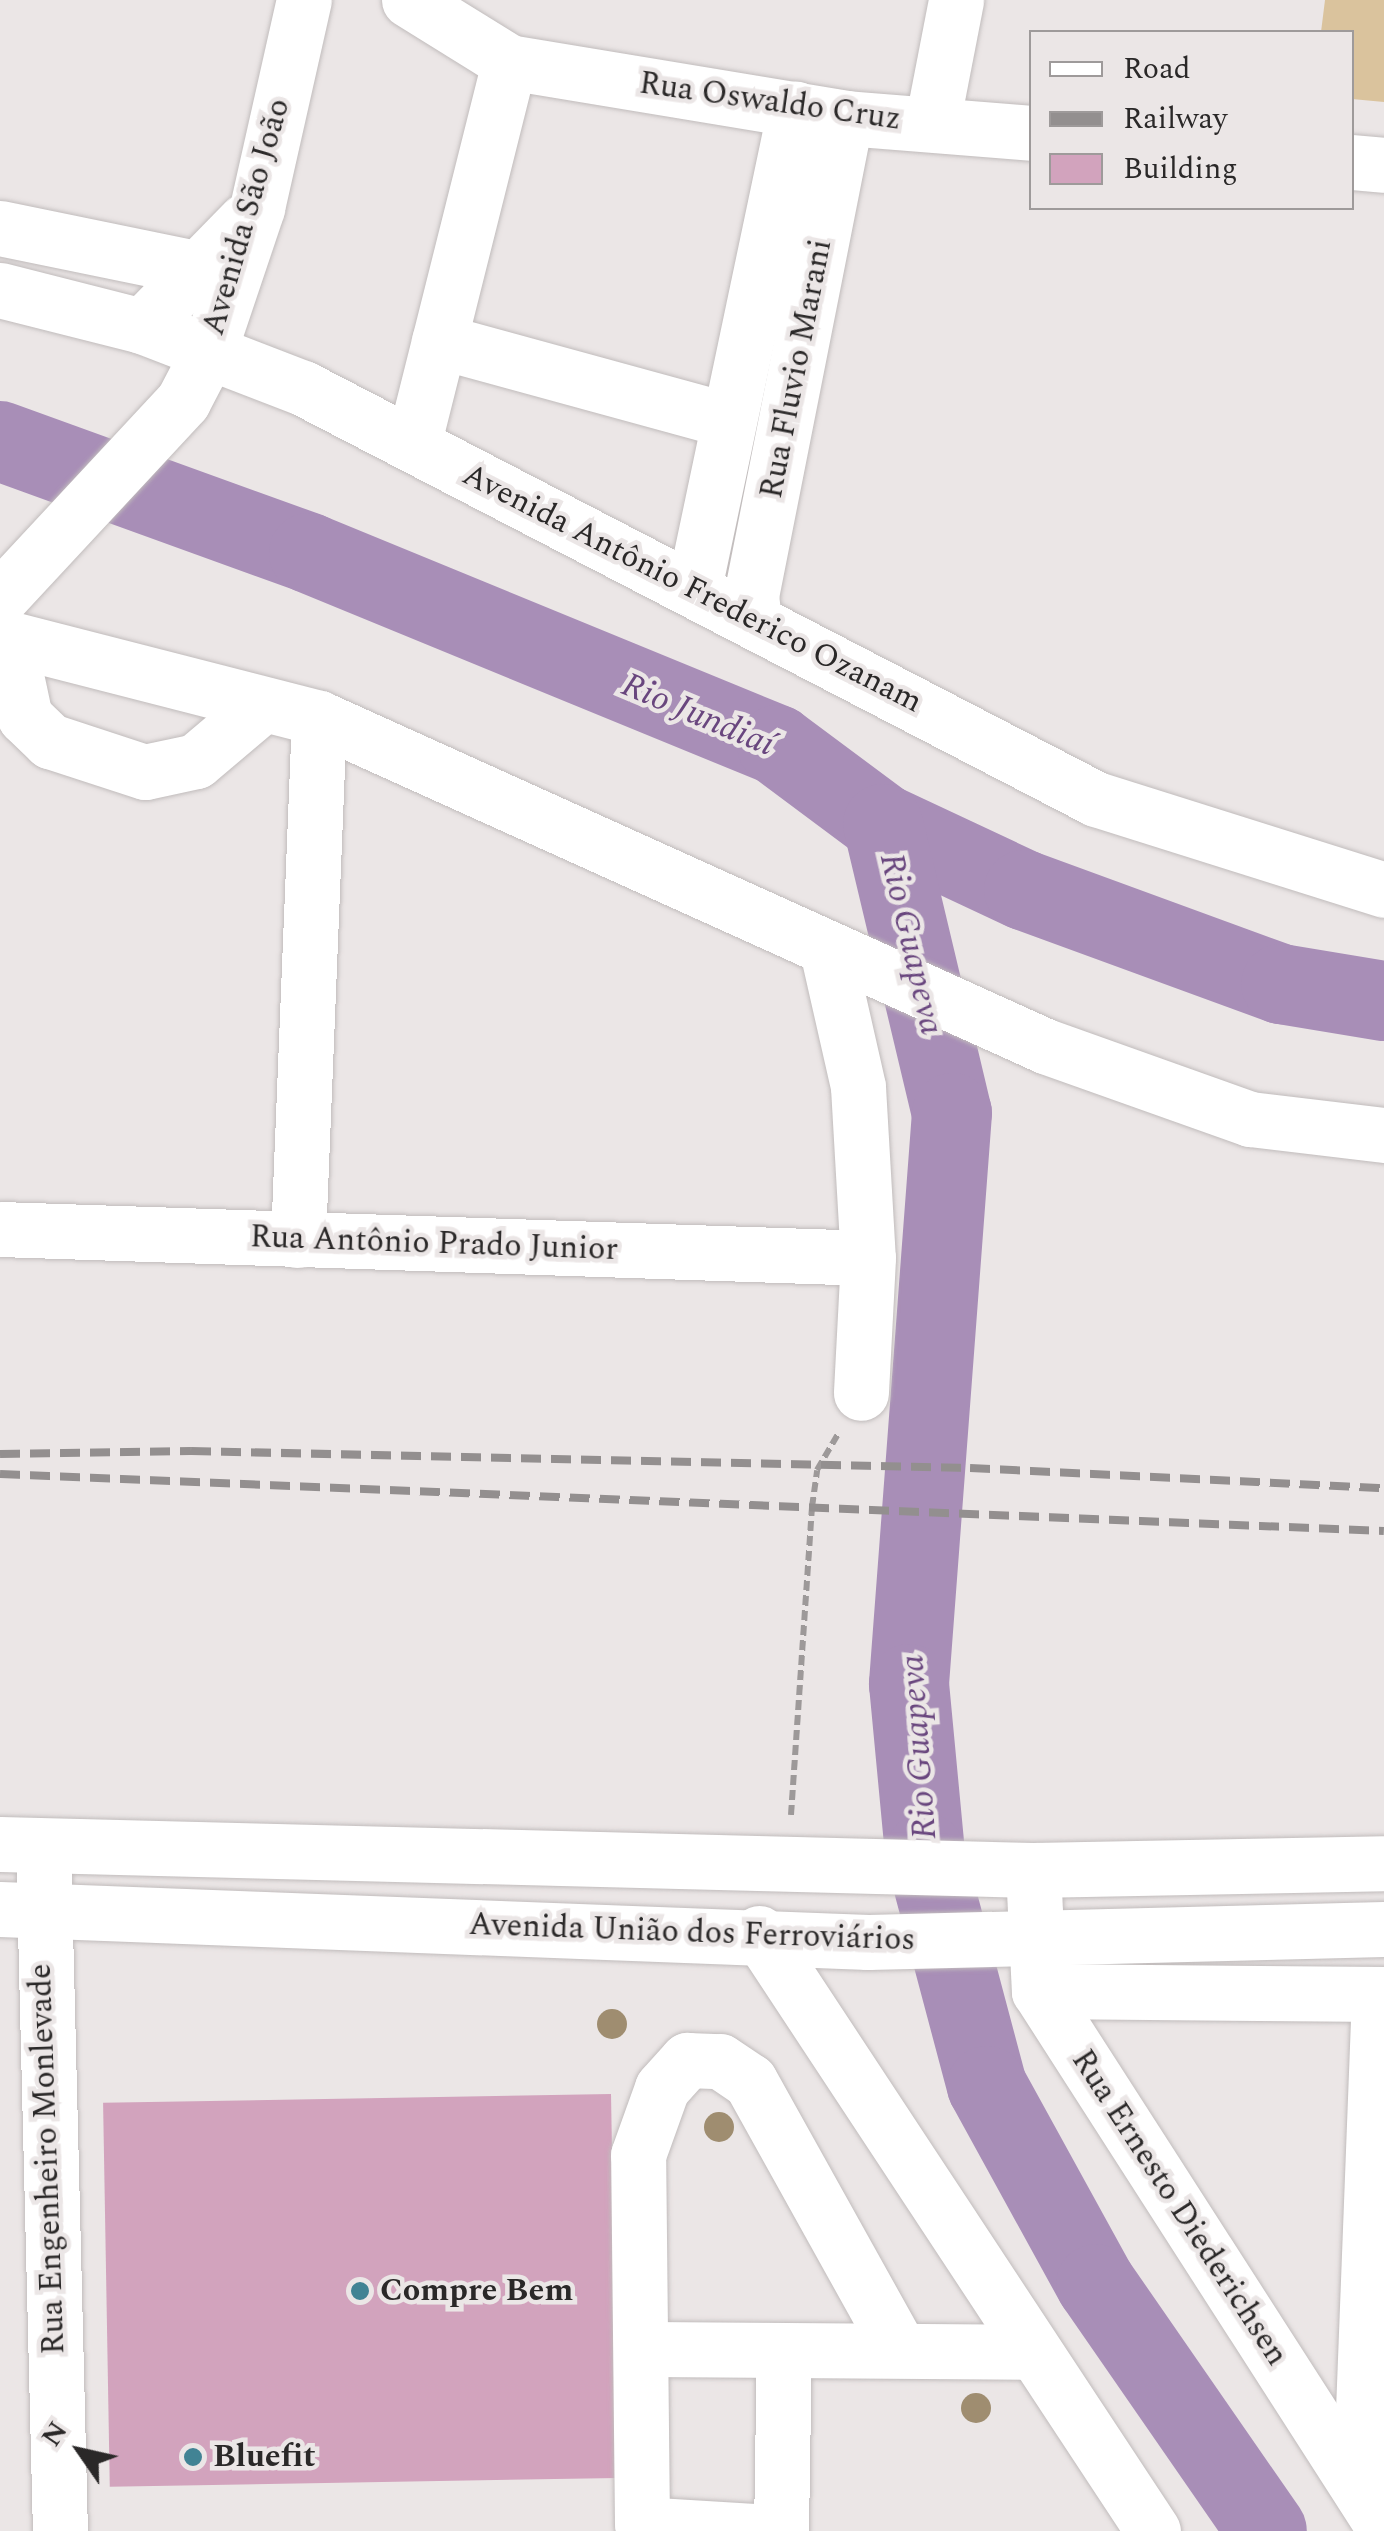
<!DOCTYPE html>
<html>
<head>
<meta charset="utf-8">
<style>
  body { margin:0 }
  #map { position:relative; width:1384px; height:2531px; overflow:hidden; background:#ebe6e6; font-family:Spectral,serif }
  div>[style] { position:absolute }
  .green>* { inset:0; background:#dac39d }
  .river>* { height:80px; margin:-40px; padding:0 40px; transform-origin:40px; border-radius:40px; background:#a88eb7 }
  .building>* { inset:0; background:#d2a3bd; transform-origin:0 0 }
  .path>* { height:6px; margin-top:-3px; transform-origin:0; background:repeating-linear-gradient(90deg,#9d9999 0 10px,transparent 0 15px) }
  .roads { filter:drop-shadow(0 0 2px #c1bcbc) drop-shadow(0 0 2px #c1bcbc) }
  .minor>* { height:55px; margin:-27.5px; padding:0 27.5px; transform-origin:27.5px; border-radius:27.5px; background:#fff }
  .major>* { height:55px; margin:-27.5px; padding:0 27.5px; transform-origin:27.5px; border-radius:27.5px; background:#fff }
  .rail>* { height:8px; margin-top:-4px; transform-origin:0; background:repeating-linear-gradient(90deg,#938f8f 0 20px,transparent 0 30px) }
  .trees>* { width:30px; height:30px; margin:-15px; border-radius:50%; background:#9f8d70 }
  .dots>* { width:28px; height:28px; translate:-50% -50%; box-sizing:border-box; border:5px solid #ebe6e6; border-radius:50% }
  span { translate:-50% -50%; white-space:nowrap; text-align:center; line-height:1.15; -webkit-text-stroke:9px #ebe6e6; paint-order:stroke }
  .street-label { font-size:32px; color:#2a2828 }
  .poi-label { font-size:32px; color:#2a2828; font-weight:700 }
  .left { translate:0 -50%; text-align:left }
  .water-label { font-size:35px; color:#69467e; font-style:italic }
  .legend { position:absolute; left:1029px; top:30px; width:325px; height:180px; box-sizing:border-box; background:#ebe6e6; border:2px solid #9e9a9a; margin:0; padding:12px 18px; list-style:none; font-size:30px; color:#2a2828 }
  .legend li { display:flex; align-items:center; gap:20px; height:50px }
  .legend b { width:50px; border:2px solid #9e9a9a }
  .north { position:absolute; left:30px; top:2401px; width:100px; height:100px; -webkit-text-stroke:8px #ebe6e6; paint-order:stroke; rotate:304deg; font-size:28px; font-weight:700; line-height:40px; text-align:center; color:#2a2828 }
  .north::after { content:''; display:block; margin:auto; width:35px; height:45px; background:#2a2828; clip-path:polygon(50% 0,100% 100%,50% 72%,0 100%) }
</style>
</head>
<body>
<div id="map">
  <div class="green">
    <i style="clip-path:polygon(1325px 0,1384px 0,1384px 102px,1352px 99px,1352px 32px,1321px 32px)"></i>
  </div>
  <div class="river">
    <i style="left:0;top:441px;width:329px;rotate:19.9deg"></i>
    <i style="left:309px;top:553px;width:506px;rotate:22.31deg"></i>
    <i style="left:777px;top:745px;width:132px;rotate:36.7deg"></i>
    <i style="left:883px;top:824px;width:156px;rotate:25.1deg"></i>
    <i style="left:1024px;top:890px;width:274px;rotate:20.1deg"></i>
    <i style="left:1281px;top:984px;width:104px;rotate:9.4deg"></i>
    <i style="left:883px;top:824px;width:297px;rotate:76.6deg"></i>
    <i style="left:952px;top:1113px;width:573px;rotate:94.31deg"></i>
    <i style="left:909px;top:1684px;width:170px;rotate:84.6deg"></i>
    <i style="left:925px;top:1853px;width:241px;rotate:75.1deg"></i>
    <i style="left:987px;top:2086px;width:226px;rotate:61.2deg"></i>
    <i style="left:1096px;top:2284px;width:300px;rotate:55.3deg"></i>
  </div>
  <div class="building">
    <i style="left:611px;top:2094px;width:384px;height:508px;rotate:89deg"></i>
  </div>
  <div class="path">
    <i style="left:791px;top:1815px;width:309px;rotate:-86.1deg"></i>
    <i style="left:812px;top:1507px;width:37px;rotate:-82deg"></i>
    <i style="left:817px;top:1470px;width:42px;rotate:-59.7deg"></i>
  </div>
  <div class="roads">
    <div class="minor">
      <i style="left:932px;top:124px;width:126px;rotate:-79deg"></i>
      <i style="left:0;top:228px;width:204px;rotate:11.6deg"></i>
      <i style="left:439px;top:341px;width:300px;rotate:15.3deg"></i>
      <i style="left:413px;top:445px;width:395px;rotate:-75.9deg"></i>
      <i style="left:694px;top:588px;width:490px;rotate:-78.1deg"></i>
      <i style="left:754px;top:620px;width:24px;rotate:-97deg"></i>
      <i style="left:751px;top:596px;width:487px;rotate:-78.8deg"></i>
      <i style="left:8px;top:638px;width:81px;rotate:77.9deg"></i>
      <i style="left:25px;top:717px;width:35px;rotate:44deg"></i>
      <i style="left:50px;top:741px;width:100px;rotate:18.1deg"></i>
      <i style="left:145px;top:772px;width:52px;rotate:-12.2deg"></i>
      <i style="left:196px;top:761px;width:84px;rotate:-40.2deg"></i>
      <i style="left:827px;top:950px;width:140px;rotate:77.2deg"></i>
      <i style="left:858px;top:1087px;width:171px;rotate:86.7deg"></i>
      <i style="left:868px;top:1258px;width:135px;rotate:93deg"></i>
      <i style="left:0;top:1229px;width:868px;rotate:1.91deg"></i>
      <i style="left:298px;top:1240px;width:522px;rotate:-87.7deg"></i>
      <i style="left:43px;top:1847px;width:684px;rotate:88.58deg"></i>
      <i style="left:1033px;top:1870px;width:121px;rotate:87.2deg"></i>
      <i style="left:1039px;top:1991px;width:638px;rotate:57.28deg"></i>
      <i style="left:759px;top:1933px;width:716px;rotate:56.62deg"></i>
      <i style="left:1039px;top:1991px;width:345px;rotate:0.5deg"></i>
      <i style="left:642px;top:2349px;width:390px;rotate:0.4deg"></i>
      <i style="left:1360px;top:2489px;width:495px;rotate:-87.8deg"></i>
      <i style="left:755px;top:2531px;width:113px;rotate:-176.5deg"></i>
      <i style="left:642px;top:2524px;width:369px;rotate:-90.6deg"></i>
      <i style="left:638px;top:2155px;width:71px;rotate:-70.3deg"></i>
      <i style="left:662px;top:2088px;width:38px;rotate:-48deg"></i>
      <i style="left:687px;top:2060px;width:33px;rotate:2deg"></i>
      <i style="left:720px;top:2061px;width:36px;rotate:34deg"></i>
      <i style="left:750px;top:2081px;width:302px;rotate:60.9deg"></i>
      <i style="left:781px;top:2531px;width:181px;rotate:-89.1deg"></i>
    </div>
    <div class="major">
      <i style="left:409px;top:0;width:118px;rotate:31.8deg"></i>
      <i style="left:509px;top:62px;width:342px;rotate:9.4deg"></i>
      <i style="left:846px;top:118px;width:187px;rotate:4.6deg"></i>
      <i style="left:1352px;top:162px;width:32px;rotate:5deg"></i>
      <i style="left:0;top:290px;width:146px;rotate:14.2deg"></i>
      <i style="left:142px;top:326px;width:173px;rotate:21.1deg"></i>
      <i style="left:303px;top:388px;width:893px;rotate:27.4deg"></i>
      <i style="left:1096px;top:799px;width:302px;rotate:17.5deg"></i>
      <i style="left:142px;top:326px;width:147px;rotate:-45.6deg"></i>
      <i style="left:0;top:598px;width:269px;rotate:-47.1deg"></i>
      <i style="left:183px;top:401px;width:56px;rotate:-62.5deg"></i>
      <i style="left:209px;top:351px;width:151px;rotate:-71.4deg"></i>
      <i style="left:257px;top:208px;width:213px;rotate:-77.3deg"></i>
      <i style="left:0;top:636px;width:329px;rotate:14.4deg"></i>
      <i style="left:319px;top:718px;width:797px;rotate:24.31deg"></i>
      <i style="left:1045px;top:1046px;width:218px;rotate:19.6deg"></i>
      <i style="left:1250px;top:1119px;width:135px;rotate:6.8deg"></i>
      <i style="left:0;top:1844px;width:1033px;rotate:1.44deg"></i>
      <i style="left:1033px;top:1870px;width:351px;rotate:-1.1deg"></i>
      <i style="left:0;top:1909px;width:869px;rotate:2.18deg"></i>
      <i style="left:868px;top:1942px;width:516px;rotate:-1.44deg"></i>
    </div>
  </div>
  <div class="rail">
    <i style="left:0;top:1454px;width:191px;rotate:-0.9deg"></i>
    <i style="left:191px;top:1451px;width:779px;rotate:1.25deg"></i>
    <i style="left:970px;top:1468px;width:414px;rotate:2.8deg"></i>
    <i style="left:0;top:1474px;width:1385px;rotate:2.36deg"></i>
  </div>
  <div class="trees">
    <i style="left:612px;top:2024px"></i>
    <i style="left:719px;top:2127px"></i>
    <i style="left:976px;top:2408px"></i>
  </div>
  <div class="dots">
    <i style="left:360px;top:2291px;background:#418394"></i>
    <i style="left:193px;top:2457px;background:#418394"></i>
  </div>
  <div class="street-label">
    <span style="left:770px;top:102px;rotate:8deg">Rua Oswaldo Cruz</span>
    <span style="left:247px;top:217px;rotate:-74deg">Avenida São João</span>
    <span style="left:797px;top:369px;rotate:-79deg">Rua Fluvio Marani</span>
    <span style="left:692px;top:589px;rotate:27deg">Avenida Antônio Frederico Ozanam</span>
    <span style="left:434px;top:1244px;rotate:2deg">Rua Antônio Prado Junior</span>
    <span style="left:692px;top:1933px;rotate:2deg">Avenida União dos Ferroviários</span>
    <span style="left:48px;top:2159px;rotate:-92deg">Rua Engenheiro Monlevade</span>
    <span style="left:1179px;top:2208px;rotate:57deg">Rua Ernesto Diederichsen</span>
  </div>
  <div class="poi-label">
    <span class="left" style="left:380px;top:2291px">Compre Bem</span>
    <span class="left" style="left:213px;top:2457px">Bluefit</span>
  </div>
  <div class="water-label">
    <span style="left:698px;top:715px;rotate:23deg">Rio Jundiaí</span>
    <span style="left:911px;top:944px;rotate:77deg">Rio Guapeva</span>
    <span style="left:919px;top:1747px;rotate:-94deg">Rio Guapeva</span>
  </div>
  <ul class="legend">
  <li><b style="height:12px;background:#fff"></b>Road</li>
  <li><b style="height:12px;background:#938f8f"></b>Railway</li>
  <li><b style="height:28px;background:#d2a3bd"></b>Building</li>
  </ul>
  <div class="north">N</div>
</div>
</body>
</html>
